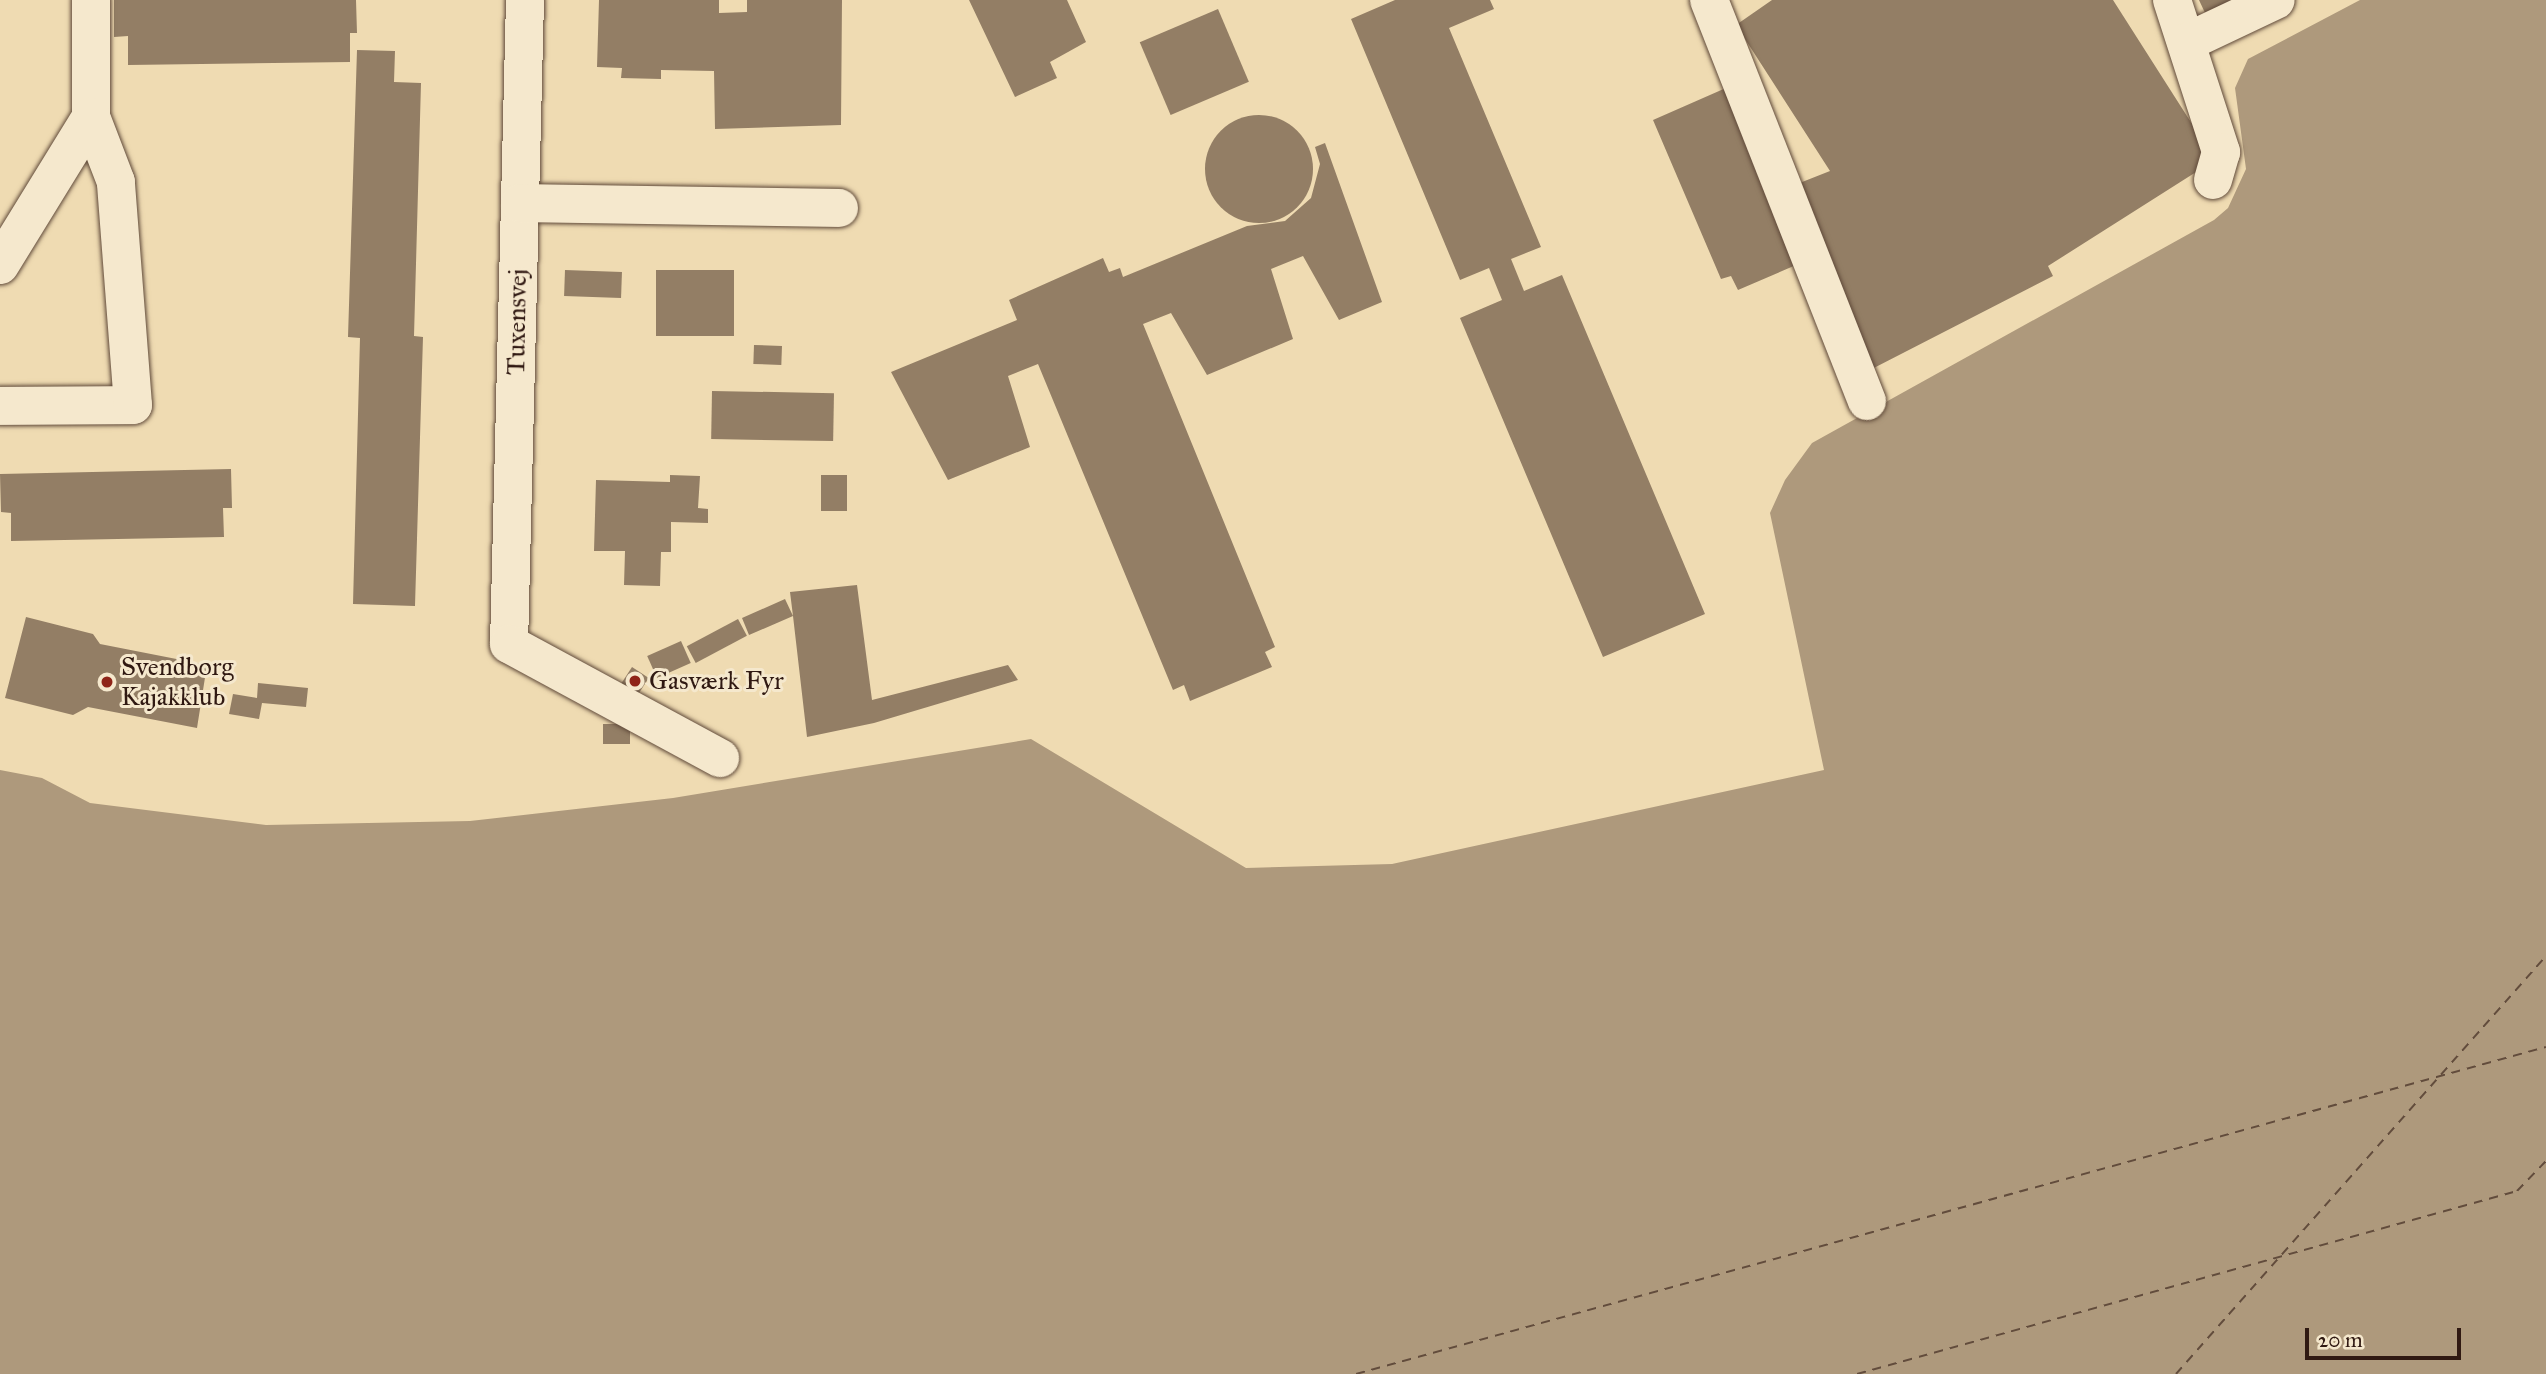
<!DOCTYPE html>
<html>
<head>
<meta charset="utf-8">
<style>
  body { margin:0 }
  #map { position:relative; width:2546px; height:1374px; overflow:hidden; background:#efdbb2; font-family:"IM FELL Great Primer",serif }
  div>[style] { position:absolute }
  .water>* { inset:0; background:#ae997c }
  .ferry>* { height:2px; margin-top:-1px; transform-origin:0; background:repeating-linear-gradient(90deg,#624c3c 0 9px,transparent 0 16px) }
  .building>* { inset:0; background:#937e65; transform-origin:0 0 }
  .round { border-radius:50% }
  .roads { filter:drop-shadow(0 0 2px #604a3a) drop-shadow(0 0 2px #604a3a) }
  .minor>* { height:38px; margin:-19px; padding:0 19px; transform-origin:19px; border-radius:19px; background:#f5e8cd }
  .dots>* { width:19px; height:19px; translate:-50% -50%; box-sizing:border-box; border:4px solid #f5e8cd; border-radius:50% }
  span { translate:-50% -50%; white-space:nowrap; text-align:center; line-height:1.15; -webkit-text-stroke:6px #f5e8cd; paint-order:stroke }
  .street-label { font-size:26px; color:#301912 }
  .poi-label { font-size:26px; color:#301912 }
  .left { translate:0 -50%; text-align:left }
  .scale { position:absolute; left:2305px; top:1328px; width:156px; height:32px; box-sizing:border-box; border:4px solid #301912; border-top:0; padding-left:9px; font-size:21px; line-height:24px; white-space:nowrap; color:#301912; -webkit-text-stroke:5px #f5e8cd; paint-order:stroke }
</style>
</head>
<body>
<div id="map">
  <div class="water">
    <i style="clip-path:polygon(2360px 0,2546px 0,2546px 1374px,0 1374px,0 770px,42px 778px,90px 803px,266px 825px,470px 821px,673px 798px,1031px 739px,1246px 868px,1392px 864px,1824px 770px,1770px 513px,1785px 480px,1812px 443px,2214px 220px,2228px 208px,2246px 169px,2235px 88px,2248px 59px)"></i>
  </div>
  <div class="ferry">
    <i style="left:1356px;top:1374px;width:1234px;rotate:-15.37deg"></i>
    <i style="left:1857px;top:1374px;width:685px;rotate:-15.5deg"></i>
    <i style="left:2517px;top:1191px;width:42px;rotate:-46deg"></i>
    <i style="left:2176px;top:1374px;width:558px;rotate:-48.49deg"></i>
  </div>
  <div class="building">
    <i style="clip-path:polygon(114px 0,356px 0,357px 33px,350px 33px,350px 62px,128px 65px,128px 36px,114px 37px)"></i>
    <i style="clip-path:polygon(599px 0,719px 0,719px 13px,747px 12px,747px 0,842px 0,841px 125px,715px 129px,714px 71px,661px 70px,661px 79px,621px 78px,622px 68px,597px 67px)"></i>
    <i style="clip-path:polygon(969px 0,1067px 0,1086px 42px,1050px 62px,1057px 78px,1015px 97px)"></i>
    <i style="clip-path:polygon(1395px 0,1490px 0,1494px 9px,1449px 28px,1541px 247px,1511px 259px,1524px 291px,1562px 275px,1705px 614px,1603px 657px,1460px 318px,1502px 300px,1489px 268px,1460px 280px,1351px 19px)"></i>
    <i style="clip-path:polygon(1772px 0,2113px 0,2215px 160px,2048px 266px,2053px 276px,1866px 372px,1792px 186px,1830px 171px,1736px 25px)"></i>
    <i style="clip-path:polygon(2199px 0,2240px 0,2206px 15px)"></i>
    <i style="left:1218px;top:9px;width:79px;height:85px;rotate:67deg"></i>
    <i style="clip-path:polygon(357px 50px,395px 51px,394px 82px,421px 83px,414px 336px,423px 337px,415px 606px,353px 604px,360px 338px,348px 337px)"></i>
    <i style="clip-path:polygon(1735px 84px,1796px 265px,1738px 290px,1731px 276px,1721px 279px,1653px 120px)"></i>
    <i class="round" style="left:1205px;top:115px;width:108px;height:108px"></i>
    <i style="clip-path:polygon(1325px 143px,1382px 302px,1339px 320px,1303px 256px,1271px 269px,1293px 339px,1207px 375px,1171px 313px,1143px 324px,1275px 647px,1265px 652px,1272px 667px,1190px 701px,1184px 685px,1173px 690px,1038px 364px,1008px 376px,1030px 447px,948px 480px,891px 372px,1017px 320px,1009px 300px,1103px 258px,1109px 272px,1120px 268px,1123px 277px,1247px 226px,1285px 221px,1311px 198px,1320px 164px,1315px 147px)"></i>
    <i style="left:565px;top:270px;width:57px;height:26px;rotate:2deg"></i>
    <i style="left:656px;top:270px;width:78px;height:66px"></i>
    <i style="left:754px;top:345px;width:28px;height:19px;rotate:2deg"></i>
    <i style="left:712px;top:391px;width:122px;height:48px;rotate:1deg"></i>
    <i style="clip-path:polygon(231px 469px,232px 508px,223px 508px,224px 537px,11px 541px,11px 513px,1px 512px,0 474px)"></i>
    <i style="clip-path:polygon(670px 475px,700px 476px,698px 508px,708px 509px,708px 523px,671px 522px,671px 552px,661px 552px,660px 586px,624px 585px,625px 551px,594px 551px,596px 480px,670px 482px)"></i>
    <i style="left:821px;top:475px;width:26px;height:36px"></i>
    <i style="clip-path:polygon(857px 585px,872px 700px,1008px 665px,1018px 680px,874px 723px,807px 737px,793px 616px,749px 635px,742px 618px,785px 599px,793px 616px,790px 592px)"></i>
    <i style="clip-path:polygon(26px 617px,93px 634px,100px 644px,207px 665px,197px 728px,88px 707px,73px 715px,5px 698px)"></i>
    <i style="left:738px;top:619px;width:19px;height:58px;rotate:62deg"></i>
    <i style="left:681px;top:641px;width:24px;height:37px;rotate:66deg"></i>
    <i style="left:632px;top:667px;width:20px;height:20px;rotate:33deg"></i>
    <i style="clip-path:polygon(258px 683px,308px 688px,306px 707px,262px 703px,259px 719px,229px 714px,233px 694px,257px 698px)"></i>
    <i style="left:603px;top:724px;width:27px;height:20px"></i>
  </div>
  <div class="roads">
    <div class="minor">
      <i style="left:525px;top:0;width:644px;rotate:91.42deg"></i>
      <i style="left:509px;top:644px;width:240px;rotate:28.4deg"></i>
      <i style="left:1709px;top:0;width:431px;rotate:68.5deg"></i>
      <i style="left:2172px;top:0;width:160px;rotate:72.1deg"></i>
      <i style="left:2221px;top:152px;width:29px;rotate:106deg"></i>
      <i style="left:2187px;top:42px;width:98px;rotate:-25.3deg"></i>
      <i style="left:520px;top:203px;width:319px;rotate:0.9deg"></i>
      <i style="left:0;top:265px;width:174px;rotate:-58.4deg"></i>
      <i style="left:91px;top:117px;width:117px;rotate:-90deg"></i>
      <i style="left:0;top:406px;width:133px;rotate:-0.4deg"></i>
      <i style="left:133px;top:405px;width:224px;rotate:-94.4deg"></i>
      <i style="left:116px;top:182px;width:70px;rotate:-111deg"></i>
    </div>
  </div>
  <div class="dots">
    <i style="left:635px;top:681px;background:#8f2418"></i>
    <i style="left:107px;top:682px;background:#8f2418"></i>
  </div>
  <div class="street-label">
    <span style="left:517px;top:322px;rotate:-89deg">Tuxensvej</span>
  </div>
  <div class="poi-label">
    <span class="left" style="left:121px;top:682px">Svendborg<br>Kajakklub</span>
    <span class="left" style="left:649px;top:681px">Gasværk Fyr</span>
  </div>
  <div class="scale">20 m</div>
</div>
</body>
</html>
